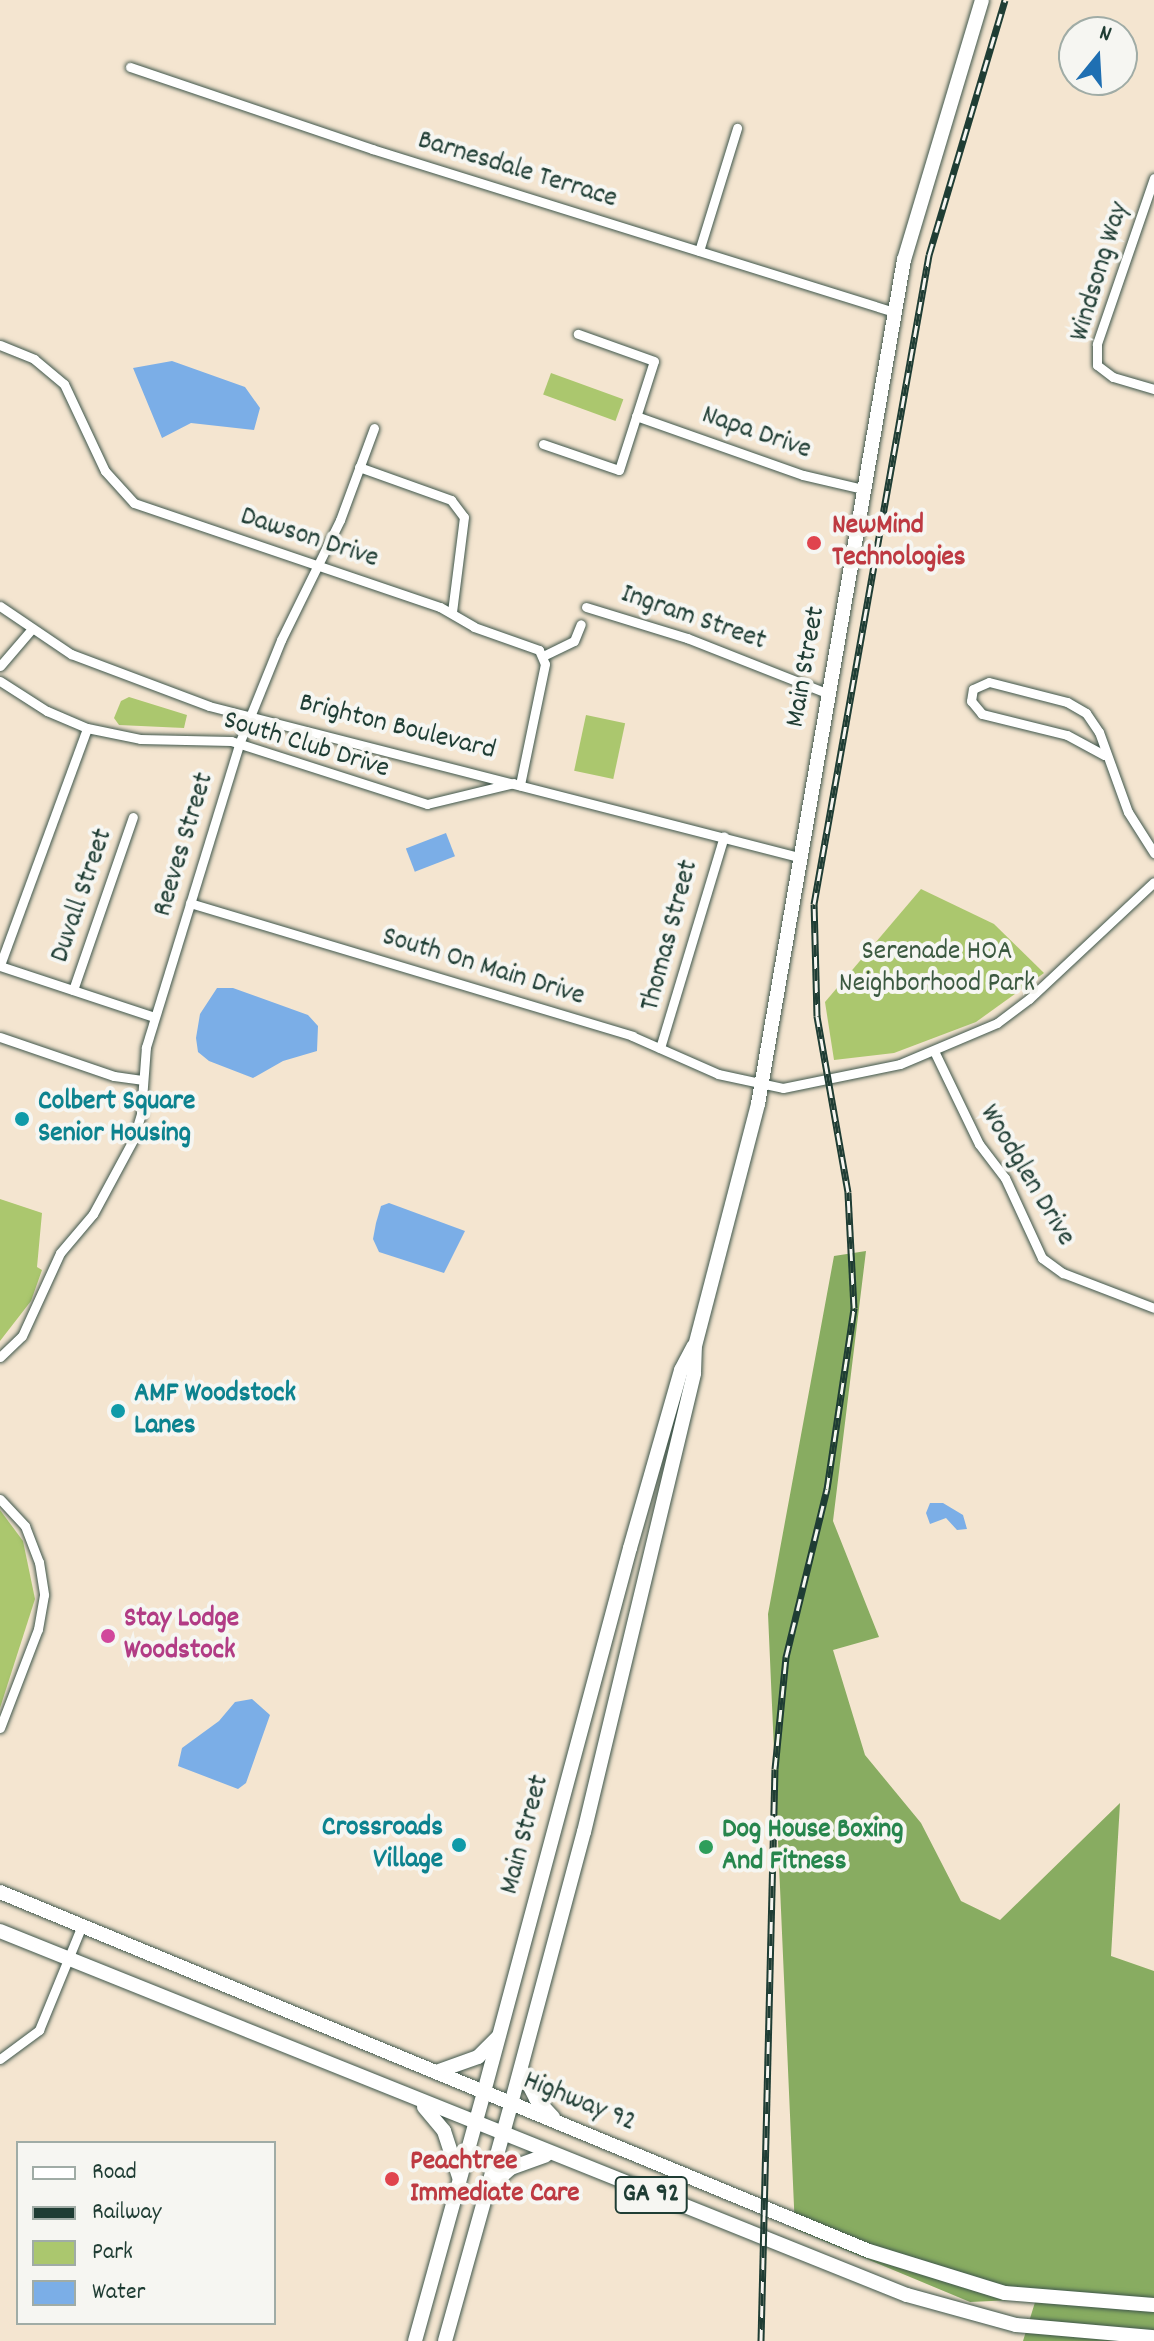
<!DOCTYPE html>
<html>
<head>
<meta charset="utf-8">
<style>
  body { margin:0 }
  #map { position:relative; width:1154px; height:2341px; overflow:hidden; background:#f4e5d0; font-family:Dekko,sans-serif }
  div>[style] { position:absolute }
  .green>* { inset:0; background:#abc76e; transform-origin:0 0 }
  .forest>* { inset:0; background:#88ac61 }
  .water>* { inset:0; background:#7baee7; transform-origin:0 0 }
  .roads { filter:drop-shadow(0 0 2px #3f564b) drop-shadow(0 0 2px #3f564b) }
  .minor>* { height:9px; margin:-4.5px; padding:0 4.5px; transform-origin:4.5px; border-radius:4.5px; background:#fff }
  .secondary>* { height:14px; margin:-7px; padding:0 7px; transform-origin:7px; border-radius:7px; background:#fff }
  .primary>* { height:14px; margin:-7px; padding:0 7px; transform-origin:7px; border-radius:7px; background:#fff }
  .rail>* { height:7px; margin-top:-3.5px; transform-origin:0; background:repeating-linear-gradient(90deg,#f6f6f2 0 12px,#1f3d34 0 24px); box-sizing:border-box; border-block:2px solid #1f3d34 }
  .dots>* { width:22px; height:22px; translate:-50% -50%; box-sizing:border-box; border:4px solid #f6f6f2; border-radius:50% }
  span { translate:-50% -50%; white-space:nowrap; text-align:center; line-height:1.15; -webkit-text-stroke:8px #f6f6f2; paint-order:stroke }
  .shield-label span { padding:2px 6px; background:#f6f6f2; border:2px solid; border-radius:6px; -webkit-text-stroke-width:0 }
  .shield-label { font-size:26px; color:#1f3d34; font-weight:700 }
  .street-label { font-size:28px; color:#1f3d34 }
  .health-label { font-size:28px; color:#be3a42; font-weight:700 }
  .left { translate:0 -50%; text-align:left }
  .park-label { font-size:28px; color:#3b5940 }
  .culture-label { font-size:28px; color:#0d838f; font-weight:700 }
  .right { translate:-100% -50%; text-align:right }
  .hotel-label { font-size:28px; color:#b23c85; font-weight:700 }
  .leisure-label { font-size:28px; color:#27864d; font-weight:700 }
  .legend { position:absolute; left:16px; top:2141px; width:260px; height:184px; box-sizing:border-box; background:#f6f6f2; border:2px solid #a0aca6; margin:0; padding:10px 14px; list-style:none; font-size:24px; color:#1f3d34 }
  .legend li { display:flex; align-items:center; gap:16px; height:40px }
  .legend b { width:40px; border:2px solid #a0aca6 }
  .north { position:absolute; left:1058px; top:16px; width:80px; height:80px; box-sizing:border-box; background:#f6f6f2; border:2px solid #a0aca6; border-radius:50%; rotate:18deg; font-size:22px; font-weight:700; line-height:32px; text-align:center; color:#1f3d34 }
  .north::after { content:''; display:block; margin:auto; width:28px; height:36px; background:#1f6fb2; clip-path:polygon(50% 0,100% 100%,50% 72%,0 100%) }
</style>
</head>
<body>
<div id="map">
  <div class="green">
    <i style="left:551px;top:373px;width:77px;height:23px;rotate:20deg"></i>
    <i style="clip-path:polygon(129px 697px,187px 715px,184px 728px,119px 725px,114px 718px,121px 701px)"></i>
    <i style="left:586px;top:715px;width:40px;height:57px;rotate:12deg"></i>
    <i style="clip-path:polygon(921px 889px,994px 924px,1044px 973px,976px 1022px,894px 1053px,834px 1060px,825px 1002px)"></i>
    <i style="clip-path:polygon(0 1199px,42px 1213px,37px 1267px,42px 1270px,31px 1301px,0 1341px)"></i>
    <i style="clip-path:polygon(0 1510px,23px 1541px,35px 1599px,0 1708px)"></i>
  </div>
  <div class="forest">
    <i style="clip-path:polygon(866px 1251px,833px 1521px,879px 1637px,833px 1650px,865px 1755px,921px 1823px,961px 1901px,1000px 1920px,1120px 1803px,1111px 1956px,1154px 1971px,1154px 2341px,1023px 2341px,1036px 2299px,970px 2302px,795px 2229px,768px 1614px,834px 1256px)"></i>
  </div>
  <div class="water">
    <i style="clip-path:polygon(172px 361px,245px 387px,260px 408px,254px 430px,191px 423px,162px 438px,133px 368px)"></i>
    <i style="left:446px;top:833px;width:25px;height:43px;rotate:69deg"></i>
    <i style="clip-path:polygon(217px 988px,233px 988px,308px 1015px,318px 1026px,317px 1051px,283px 1061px,253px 1078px,209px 1061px,198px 1052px,196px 1038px,200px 1014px)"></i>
    <i style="clip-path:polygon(389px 1203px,465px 1231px,444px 1273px,379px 1252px,373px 1239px,376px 1223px,381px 1206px)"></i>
    <i style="clip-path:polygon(930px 1503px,943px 1503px,963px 1515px,967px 1529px,957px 1530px,946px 1518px,930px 1524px,926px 1513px)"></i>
    <i style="clip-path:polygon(252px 1699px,270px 1715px,246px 1783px,238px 1789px,178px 1766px,182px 1748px,219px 1721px,235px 1702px)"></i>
  </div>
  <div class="roads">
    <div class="minor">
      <i style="left:130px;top:67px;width:256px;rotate:18.7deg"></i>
      <i style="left:372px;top:149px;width:547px;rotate:17.34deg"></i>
      <i style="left:1154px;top:178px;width:176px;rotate:109deg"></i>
      <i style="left:1097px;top:344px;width:21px;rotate:90deg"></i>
      <i style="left:1097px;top:365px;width:20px;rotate:37deg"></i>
      <i style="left:1113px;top:377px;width:43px;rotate:16.3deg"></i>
      <i style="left:699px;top:251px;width:129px;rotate:-72.8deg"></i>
      <i style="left:0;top:345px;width:37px;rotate:22deg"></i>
      <i style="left:34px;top:359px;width:39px;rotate:40deg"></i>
      <i style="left:64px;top:384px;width:96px;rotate:64.8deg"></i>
      <i style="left:105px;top:471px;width:43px;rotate:47.8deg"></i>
      <i style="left:134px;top:503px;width:323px;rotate:18.8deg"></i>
      <i style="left:440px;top:607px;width:39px;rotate:30deg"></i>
      <i style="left:474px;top:627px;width:69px;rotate:19.5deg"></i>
      <i style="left:539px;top:650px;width:15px;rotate:67deg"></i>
      <i style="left:545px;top:664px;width:124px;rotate:101.7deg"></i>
      <i style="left:636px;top:416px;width:177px;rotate:19.5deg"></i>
      <i style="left:803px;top:475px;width:62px;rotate:13.1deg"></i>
      <i style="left:543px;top:444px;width:80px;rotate:18.9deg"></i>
      <i style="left:619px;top:470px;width:114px;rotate:-72.2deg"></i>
      <i style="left:654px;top:361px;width:81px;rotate:-160.4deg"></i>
      <i style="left:359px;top:467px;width:98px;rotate:19.7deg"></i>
      <i style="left:451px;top:500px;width:21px;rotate:53deg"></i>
      <i style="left:464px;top:517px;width:96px;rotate:97.2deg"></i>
      <i style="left:0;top:606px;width:86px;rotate:34.1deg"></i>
      <i style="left:71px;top:654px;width:147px;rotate:20.6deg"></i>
      <i style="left:209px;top:706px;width:609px;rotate:14.36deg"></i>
      <i style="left:586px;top:607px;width:106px;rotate:17.1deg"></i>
      <i style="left:687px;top:638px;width:153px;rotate:21.5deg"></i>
      <i style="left:543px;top:656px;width:34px;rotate:-26deg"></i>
      <i style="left:574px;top:641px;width:18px;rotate:-68deg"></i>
      <i style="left:0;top:666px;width:46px;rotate:-49.4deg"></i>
      <i style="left:0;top:681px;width:56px;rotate:32.6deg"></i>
      <i style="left:47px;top:711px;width:43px;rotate:23deg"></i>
      <i style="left:87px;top:728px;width:54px;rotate:11.7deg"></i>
      <i style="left:140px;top:739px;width:91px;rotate:1.3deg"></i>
      <i style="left:231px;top:741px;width:206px;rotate:17.8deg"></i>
      <i style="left:427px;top:804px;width:89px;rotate:-13.6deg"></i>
      <i style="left:1104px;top:755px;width:42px;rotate:-151.6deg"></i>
      <i style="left:1067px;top:735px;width:88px;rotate:-166.1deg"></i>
      <i style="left:982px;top:714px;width:17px;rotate:-130deg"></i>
      <i style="left:971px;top:701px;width:12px;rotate:-81deg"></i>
      <i style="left:973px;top:689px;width:17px;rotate:-24deg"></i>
      <i style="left:989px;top:682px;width:81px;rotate:14.4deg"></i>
      <i style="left:1067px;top:702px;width:22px;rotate:30deg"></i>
      <i style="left:1086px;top:713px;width:23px;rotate:56deg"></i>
      <i style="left:1099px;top:732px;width:85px;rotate:70.1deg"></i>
      <i style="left:1128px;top:812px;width:49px;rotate:57.6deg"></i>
      <i style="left:190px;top:903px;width:462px;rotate:16.7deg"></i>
      <i style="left:632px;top:1036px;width:94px;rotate:23.8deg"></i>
      <i style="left:718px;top:1074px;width:66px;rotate:12.2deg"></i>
      <i style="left:783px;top:1088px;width:119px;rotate:-11.6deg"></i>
      <i style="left:900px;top:1064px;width:105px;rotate:-22.9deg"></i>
      <i style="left:997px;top:1023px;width:40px;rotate:-37deg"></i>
      <i style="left:1029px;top:999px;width:171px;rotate:-43.1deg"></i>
      <i style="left:0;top:965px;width:252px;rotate:-69.8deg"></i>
      <i style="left:0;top:966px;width:162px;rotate:18.3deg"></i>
      <i style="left:73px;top:990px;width:183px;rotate:-70.9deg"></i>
      <i style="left:0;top:1037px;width:120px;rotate:18.9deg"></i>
      <i style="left:114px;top:1076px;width:28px;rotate:8deg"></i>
      <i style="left:660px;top:1048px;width:221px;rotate:-73.2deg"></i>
      <i style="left:935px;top:1053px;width:101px;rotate:64.2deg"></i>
      <i style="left:979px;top:1144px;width:43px;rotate:52.6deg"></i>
      <i style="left:1005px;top:1178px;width:88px;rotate:65.2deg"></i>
      <i style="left:1042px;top:1258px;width:26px;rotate:36deg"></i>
      <i style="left:1063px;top:1273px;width:97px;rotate:21deg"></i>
      <i style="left:0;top:1357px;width:30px;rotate:-44deg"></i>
      <i style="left:22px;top:1336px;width:91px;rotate:-65.4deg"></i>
      <i style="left:60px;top:1253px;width:51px;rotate:-49.8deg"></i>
      <i style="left:93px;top:1214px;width:84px;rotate:-61.6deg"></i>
      <i style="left:133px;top:1140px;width:28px;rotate:-73deg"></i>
      <i style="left:141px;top:1113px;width:66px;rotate:-85.7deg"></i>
      <i style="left:146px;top:1047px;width:317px;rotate:-72.9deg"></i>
      <i style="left:239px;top:744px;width:112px;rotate:-68deg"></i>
      <i style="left:281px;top:640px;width:134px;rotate:-63.8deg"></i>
      <i style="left:340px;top:520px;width:98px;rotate:-69.7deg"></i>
      <i style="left:0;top:1499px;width:37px;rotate:47deg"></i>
      <i style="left:25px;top:1526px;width:39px;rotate:69deg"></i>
      <i style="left:39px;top:1562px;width:33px;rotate:81deg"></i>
      <i style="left:44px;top:1595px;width:35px;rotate:100deg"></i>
      <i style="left:38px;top:1629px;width:106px;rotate:111deg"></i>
      <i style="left:0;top:2059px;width:49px;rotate:-36.6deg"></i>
      <i style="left:39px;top:2030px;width:113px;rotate:-67.7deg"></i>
    </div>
    <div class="secondary">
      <i style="left:484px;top:2092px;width:563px;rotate:-74.98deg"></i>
      <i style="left:630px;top:1548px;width:185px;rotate:-74deg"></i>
      <i style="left:681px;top:1370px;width:27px;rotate:-62deg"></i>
      <i style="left:511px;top:2104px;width:282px;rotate:-75deg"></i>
      <i style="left:584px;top:1832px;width:472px;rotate:-76.5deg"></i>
      <i style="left:694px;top:1373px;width:27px;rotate:-88deg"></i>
      <i style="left:695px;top:1346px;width:250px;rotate:-75.4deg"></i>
      <i style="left:758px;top:1104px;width:857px;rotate:-80.19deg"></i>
      <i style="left:904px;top:260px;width:271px;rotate:-73.3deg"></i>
    </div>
    <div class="primary">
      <i style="left:0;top:1892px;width:940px;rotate:22.45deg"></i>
      <i style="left:869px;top:2251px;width:142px;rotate:17.2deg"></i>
      <i style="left:1005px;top:2293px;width:149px;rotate:4.6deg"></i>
      <i style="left:0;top:1931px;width:977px;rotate:21.87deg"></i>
      <i style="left:907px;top:2295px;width:113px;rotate:15.4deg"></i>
      <i style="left:1016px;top:2325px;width:139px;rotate:5deg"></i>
      <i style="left:521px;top:2069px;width:34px;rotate:63deg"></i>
      <i style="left:536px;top:2099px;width:25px;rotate:47deg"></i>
      <i style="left:436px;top:2072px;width:45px;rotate:-19.7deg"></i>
      <i style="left:478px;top:2057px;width:28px;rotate:-45deg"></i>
      <i style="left:424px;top:2107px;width:31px;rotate:50deg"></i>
      <i style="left:444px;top:2131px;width:48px;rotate:71.9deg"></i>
      <i style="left:489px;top:2187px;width:29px;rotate:-41deg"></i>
      <i style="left:511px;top:2168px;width:37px;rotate:-20deg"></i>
      <i style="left:415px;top:2341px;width:258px;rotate:-74.5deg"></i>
      <i style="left:445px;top:2341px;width:246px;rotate:-74.4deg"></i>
    </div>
  </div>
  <div class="rail">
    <i style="left:761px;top:2341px;width:572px;rotate:-88.6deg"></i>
    <i style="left:775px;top:1769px;width:113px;rotate:-84.4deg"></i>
    <i style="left:786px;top:1657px;width:173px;rotate:-76.3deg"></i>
    <i style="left:827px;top:1489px;width:183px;rotate:-81.5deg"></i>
    <i style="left:854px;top:1308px;width:116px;rotate:-93deg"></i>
    <i style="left:848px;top:1192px;width:179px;rotate:-100deg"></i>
    <i style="left:817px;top:1016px;width:112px;rotate:-91.5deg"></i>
    <i style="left:814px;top:904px;width:659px;rotate:-79.95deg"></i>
    <i style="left:929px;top:255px;width:266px;rotate:-73.4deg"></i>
  </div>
  <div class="dots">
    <i style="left:814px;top:543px;background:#e0444e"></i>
    <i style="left:22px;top:1119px;background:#0f9aa8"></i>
    <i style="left:118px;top:1411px;background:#0f9aa8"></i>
    <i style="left:108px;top:1636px;background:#d1479c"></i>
    <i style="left:459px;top:1845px;background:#0f9aa8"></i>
    <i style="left:706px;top:1847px;background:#2e9e5b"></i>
    <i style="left:392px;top:2179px;background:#e0444e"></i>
  </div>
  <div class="shield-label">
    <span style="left:651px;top:2195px">GA 92</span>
  </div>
  <div class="street-label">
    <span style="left:517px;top:171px;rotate:17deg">Barnesdale Terrace</span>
    <span style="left:1101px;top:272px;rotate:-73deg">Windsong Way</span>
    <span style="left:756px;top:434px;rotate:19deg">Napa Drive</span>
    <span style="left:309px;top:539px;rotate:18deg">Dawson Drive</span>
    <span style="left:693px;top:619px;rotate:19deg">Ingram Street</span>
    <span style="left:807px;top:667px;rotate:-80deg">Main Street</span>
    <span style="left:397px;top:728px;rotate:14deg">Brighton Boulevard</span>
    <span style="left:306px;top:746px;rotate:17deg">South Club Drive</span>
    <span style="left:185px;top:845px;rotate:-73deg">Reeves Street</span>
    <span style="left:83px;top:896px;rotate:-71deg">Duvall Street</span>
    <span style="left:671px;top:936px;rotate:-75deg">Thomas Street</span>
    <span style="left:483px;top:968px;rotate:17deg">South On Main Drive</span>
    <span style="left:1026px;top:1176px;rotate:59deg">Woodglen Drive</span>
    <span style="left:526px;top:1835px;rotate:-75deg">Main Street</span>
    <span style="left:579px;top:2103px;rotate:22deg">Highway 92</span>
  </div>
  <div class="health-label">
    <span class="left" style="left:832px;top:543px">NewMind<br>Technologies</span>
    <span class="left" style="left:410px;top:2179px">Peachtree<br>Immediate Care</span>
  </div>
  <div class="park-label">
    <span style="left:937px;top:969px">Serenade HOA<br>Neighborhood Park</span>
  </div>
  <div class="culture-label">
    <span class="left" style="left:38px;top:1119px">Colbert Square<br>Senior Housing</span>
    <span class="left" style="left:134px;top:1411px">AMF Woodstock<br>Lanes</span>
    <span class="right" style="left:443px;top:1845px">Crossroads<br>Village</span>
  </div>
  <div class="hotel-label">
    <span class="left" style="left:124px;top:1636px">Stay Lodge<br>Woodstock</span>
  </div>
  <div class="leisure-label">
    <span class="left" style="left:722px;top:1847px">Dog House Boxing<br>And Fitness</span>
  </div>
  <ul class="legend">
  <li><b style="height:10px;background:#fff"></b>Road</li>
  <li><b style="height:10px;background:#1f3d34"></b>Railway</li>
  <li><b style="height:22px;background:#abc76e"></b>Park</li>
  <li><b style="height:22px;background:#7baee7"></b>Water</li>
  </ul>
  <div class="north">N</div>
</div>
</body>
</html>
